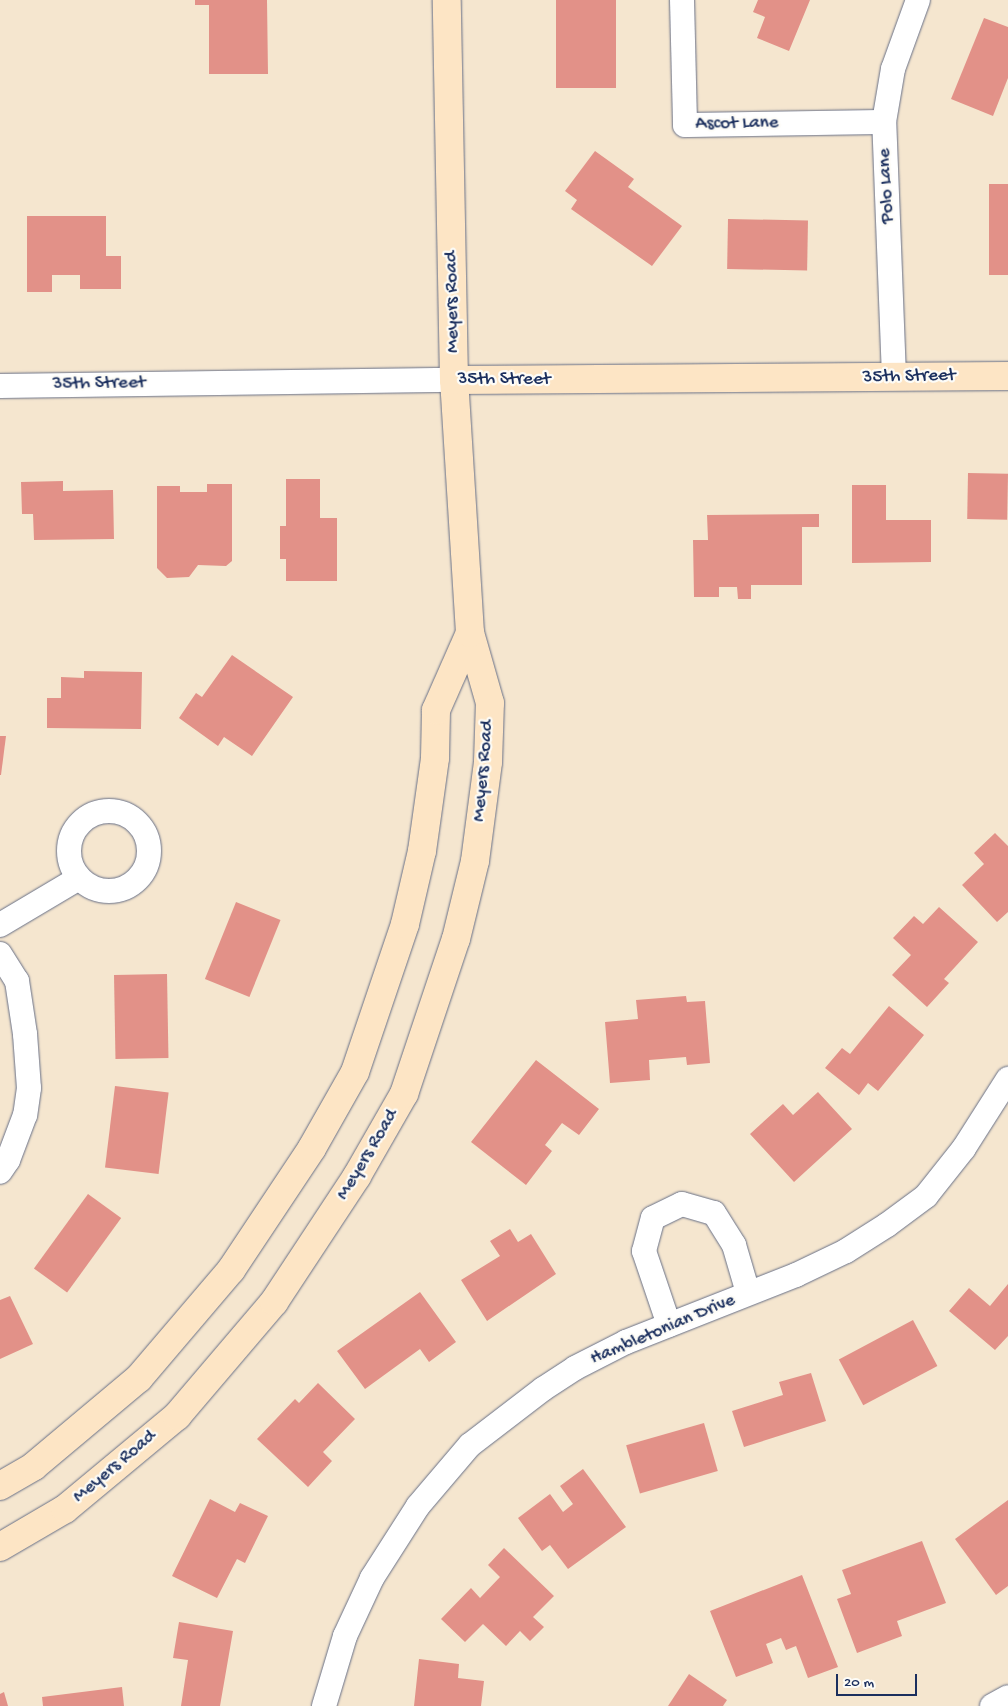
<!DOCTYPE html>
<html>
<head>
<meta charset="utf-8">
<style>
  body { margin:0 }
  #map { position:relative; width:1008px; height:1706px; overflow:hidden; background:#f5e6cf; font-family:"Gochi Hand",sans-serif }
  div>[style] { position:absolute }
  .building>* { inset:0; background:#e29188; transform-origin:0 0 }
  .roads { filter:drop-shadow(0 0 1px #676f86) drop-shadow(0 0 1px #676f86) }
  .street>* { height:24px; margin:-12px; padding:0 12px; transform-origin:12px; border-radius:12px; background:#fff }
  .street>.ring { margin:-12px; padding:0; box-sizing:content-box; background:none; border:24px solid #fff; border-radius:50% }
  .secondary>* { height:28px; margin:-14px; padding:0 14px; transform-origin:14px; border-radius:14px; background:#fde5c5 }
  span { translate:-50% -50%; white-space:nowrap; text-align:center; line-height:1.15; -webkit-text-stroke:4.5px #fdfcf7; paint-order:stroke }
  .street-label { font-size:19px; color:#1b2f5e }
  .scale { position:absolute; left:836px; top:1674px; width:81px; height:22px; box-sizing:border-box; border:2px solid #1b2f5e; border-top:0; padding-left:6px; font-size:15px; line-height:18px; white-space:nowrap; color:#1b2f5e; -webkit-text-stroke:4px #fdfcf7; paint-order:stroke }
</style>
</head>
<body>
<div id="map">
  <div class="building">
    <i style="clip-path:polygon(195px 0,267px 0,268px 74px,209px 74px,209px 5px,195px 5px)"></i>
    <i style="left:556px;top:0;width:60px;height:88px"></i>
    <i style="clip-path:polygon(758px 0,810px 0,789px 51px,757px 38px,765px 17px,753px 12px)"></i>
    <i style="clip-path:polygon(984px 18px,1008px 27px,1008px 78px,993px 116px,951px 99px)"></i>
    <i style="clip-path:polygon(595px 151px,634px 179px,628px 187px,682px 226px,652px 266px,571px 209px,577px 200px,565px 191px)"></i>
    <i style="left:989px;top:184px;width:19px;height:91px"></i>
    <i style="clip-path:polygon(27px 216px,106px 216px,106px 256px,121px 256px,121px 289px,80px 289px,80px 275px,52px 275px,52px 292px,27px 292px)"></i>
    <i style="left:728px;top:219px;width:80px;height:50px;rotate:1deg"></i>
    <i style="left:968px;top:473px;width:40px;height:46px;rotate:1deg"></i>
    <i style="clip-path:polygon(286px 479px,320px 479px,320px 518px,337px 518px,337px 581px,286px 581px,286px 559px,280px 559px,280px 526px,286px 526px)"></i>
    <i style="clip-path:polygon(63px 481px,63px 491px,113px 490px,114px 539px,34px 540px,33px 514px,22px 514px,21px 482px)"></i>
    <i style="clip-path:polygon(207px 484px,232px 484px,232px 561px,226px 566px,198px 565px,189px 577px,167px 578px,157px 568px,157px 486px,180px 486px,180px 492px,207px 492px)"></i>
    <i style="clip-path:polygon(852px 485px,886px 485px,886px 520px,931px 520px,931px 562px,852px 563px)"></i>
    <i style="clip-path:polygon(819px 514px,819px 527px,802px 527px,802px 585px,751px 585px,751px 599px,738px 599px,737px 587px,719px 587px,719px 597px,694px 597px,693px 540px,708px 540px,707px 515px)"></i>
    <i style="clip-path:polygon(232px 655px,293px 697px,252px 756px,224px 737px,218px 746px,179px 718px,196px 693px,202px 697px)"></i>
    <i style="clip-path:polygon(84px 671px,142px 672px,141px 729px,47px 728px,47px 698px,61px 698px,61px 677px,84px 678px)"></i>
    <i style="clip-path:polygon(0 736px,6px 736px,1px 775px,0 775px)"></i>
    <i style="clip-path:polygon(995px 833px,1008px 846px,1008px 912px,997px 922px,962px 885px,984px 864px,974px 853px)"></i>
    <i style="left:236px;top:902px;width:48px;height:83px;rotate:22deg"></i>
    <i style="clip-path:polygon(939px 907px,978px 942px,944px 979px,949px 983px,927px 1007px,892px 975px,911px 955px,893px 938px,914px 916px,923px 924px)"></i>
    <i style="left:167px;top:974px;width:84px;height:53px;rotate:89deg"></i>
    <i style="clip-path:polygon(686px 996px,687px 1002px,705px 1001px,710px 1063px,687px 1065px,686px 1057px,649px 1060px,650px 1080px,610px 1083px,605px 1022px,638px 1019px,636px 1000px)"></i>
    <i style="clip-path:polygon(889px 1006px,924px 1035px,878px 1091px,868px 1083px,859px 1095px,825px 1068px,842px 1048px,850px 1054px)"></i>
    <i style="clip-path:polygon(536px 1060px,599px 1109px,579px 1135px,562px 1123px,545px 1145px,552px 1151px,526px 1185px,471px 1142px)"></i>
    <i style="left:115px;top:1086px;width:54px;height:82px;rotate:7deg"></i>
    <i style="clip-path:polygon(818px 1092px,852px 1129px,794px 1182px,750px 1134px,783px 1104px,793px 1115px)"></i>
    <i style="left:88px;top:1194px;width:41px;height:92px;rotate:36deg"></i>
    <i style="clip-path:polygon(510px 1229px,518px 1242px,531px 1234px,556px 1274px,487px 1321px,461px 1280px,500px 1256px,490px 1241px)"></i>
    <i style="clip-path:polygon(1008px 1284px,1008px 1336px,995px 1350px,949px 1311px,969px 1288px,990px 1306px)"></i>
    <i style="clip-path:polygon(420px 1292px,456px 1342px,429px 1362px,420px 1349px,365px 1389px,337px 1351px)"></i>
    <i style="clip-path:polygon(10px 1296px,33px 1344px,0 1359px,0 1300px)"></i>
    <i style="left:913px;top:1320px;width:52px;height:84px;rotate:62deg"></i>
    <i style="clip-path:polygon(811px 1373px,826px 1421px,744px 1447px,732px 1411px,783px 1395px,779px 1382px)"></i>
    <i style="clip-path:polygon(318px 1383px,355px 1419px,323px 1452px,332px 1461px,308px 1487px,257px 1439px,295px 1399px,299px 1403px)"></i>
    <i style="left:704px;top:1423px;width:50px;height:81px;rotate:74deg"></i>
    <i style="clip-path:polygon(583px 1469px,626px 1527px,568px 1569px,550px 1545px,542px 1551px,518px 1518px,550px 1494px,563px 1512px,573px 1504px,560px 1486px)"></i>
    <i style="clip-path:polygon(210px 1499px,235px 1512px,240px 1503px,268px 1516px,245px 1563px,237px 1559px,217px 1598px,172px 1576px)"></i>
    <i style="clip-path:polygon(1008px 1500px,1008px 1586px,996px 1595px,955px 1539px)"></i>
    <i style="clip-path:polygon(922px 1541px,946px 1603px,897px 1621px,902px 1636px,857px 1653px,837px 1599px,851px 1594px,842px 1570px)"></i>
    <i style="clip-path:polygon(504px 1548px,554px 1596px,533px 1617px,544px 1627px,530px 1641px,520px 1631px,506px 1646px,483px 1624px,465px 1642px,441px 1619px,471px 1588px,480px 1598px,500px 1577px,488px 1565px)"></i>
    <i style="clip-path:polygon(802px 1575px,838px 1667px,808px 1678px,796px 1646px,786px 1650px,781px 1638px,766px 1644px,773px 1663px,736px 1677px,710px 1611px)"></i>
    <i style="clip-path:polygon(179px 1622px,233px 1631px,220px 1706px,181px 1706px,188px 1660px,173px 1658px)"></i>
    <i style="clip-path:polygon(419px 1659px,459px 1664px,458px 1678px,484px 1681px,481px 1706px,414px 1706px)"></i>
    <i style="clip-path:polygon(689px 1674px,727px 1700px,723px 1706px,668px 1706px)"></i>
    <i style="clip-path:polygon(122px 1687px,124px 1706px,43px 1706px,42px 1697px)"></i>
    <i style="clip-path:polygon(4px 1692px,8px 1706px,0 1706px,0 1694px)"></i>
  </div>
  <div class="roads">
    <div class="street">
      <i style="left:682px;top:0;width:125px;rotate:88.6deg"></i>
      <i style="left:685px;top:125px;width:199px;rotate:-0.9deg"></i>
      <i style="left:894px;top:377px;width:255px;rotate:-92.2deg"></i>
      <i style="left:884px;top:122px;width:54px;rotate:-80.4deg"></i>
      <i style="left:893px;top:69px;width:73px;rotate:-70.1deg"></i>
      <i style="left:0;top:386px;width:454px;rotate:-0.8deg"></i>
      <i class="ring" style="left:69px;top:811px;width:56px;height:56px"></i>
      <i style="left:0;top:925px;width:92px;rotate:-30.7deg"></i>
      <i style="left:0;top:954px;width:32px;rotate:58deg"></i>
      <i style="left:17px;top:981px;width:54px;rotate:81.4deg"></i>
      <i style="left:25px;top:1034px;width:54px;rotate:85.8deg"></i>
      <i style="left:29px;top:1088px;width:27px;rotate:98deg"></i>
      <i style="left:25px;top:1115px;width:48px;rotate:110.7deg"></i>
      <i style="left:8px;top:1160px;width:14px;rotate:124deg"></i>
      <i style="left:669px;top:1325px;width:78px;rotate:-108.7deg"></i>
      <i style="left:644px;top:1251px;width:34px;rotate:-75deg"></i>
      <i style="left:653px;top:1218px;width:32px;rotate:-26deg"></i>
      <i style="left:682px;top:1204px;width:33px;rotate:16deg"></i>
      <i style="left:714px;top:1213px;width:38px;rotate:58deg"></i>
      <i style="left:734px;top:1245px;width:50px;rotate:73.7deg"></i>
      <i style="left:324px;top:1706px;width:73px;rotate:-73.3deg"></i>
      <i style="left:345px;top:1636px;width:64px;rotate:-65deg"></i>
      <i style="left:372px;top:1578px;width:85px;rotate:-57.4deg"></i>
      <i style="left:418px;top:1506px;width:80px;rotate:-49.6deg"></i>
      <i style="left:470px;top:1445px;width:92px;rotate:-37.5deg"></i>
      <i style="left:543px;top:1389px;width:38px;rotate:-33deg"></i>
      <i style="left:575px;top:1368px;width:57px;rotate:-27deg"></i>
      <i style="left:626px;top:1342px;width:183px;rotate:-21.5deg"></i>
      <i style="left:796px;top:1275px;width:55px;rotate:-25.6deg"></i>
      <i style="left:846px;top:1251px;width:49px;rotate:-32.4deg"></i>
      <i style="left:887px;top:1225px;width:49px;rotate:-36.6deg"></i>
      <i style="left:926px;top:1196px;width:61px;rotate:-51.6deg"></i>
      <i style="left:964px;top:1148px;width:82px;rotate:-57.5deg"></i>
      <i style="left:992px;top:1706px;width:18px;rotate:-29deg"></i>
    </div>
    <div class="secondary">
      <i style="left:454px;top:380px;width:554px;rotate:-0.41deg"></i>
      <i style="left:0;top:1486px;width:39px;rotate:-30deg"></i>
      <i style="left:34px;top:1466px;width:137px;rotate:-40deg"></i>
      <i style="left:139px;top:1378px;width:142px;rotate:-49.6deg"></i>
      <i style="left:231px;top:1270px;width:146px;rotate:-56.4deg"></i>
      <i style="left:312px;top:1148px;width:87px;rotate:-60.5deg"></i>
      <i style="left:355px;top:1072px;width:156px;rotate:-71.3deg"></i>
      <i style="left:405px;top:924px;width:75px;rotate:-76.9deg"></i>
      <i style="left:422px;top:851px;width:94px;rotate:-82deg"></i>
      <i style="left:435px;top:758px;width:48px;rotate:-88.8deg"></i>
      <i style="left:436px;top:710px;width:84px;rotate:-66.2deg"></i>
      <i style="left:0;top:1547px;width:75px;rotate:-30.3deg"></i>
      <i style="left:65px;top:1509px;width:146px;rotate:-39.7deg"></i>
      <i style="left:177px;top:1416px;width:150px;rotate:-49.6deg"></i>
      <i style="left:274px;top:1302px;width:151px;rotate:-56.6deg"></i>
      <i style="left:357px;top:1176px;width:95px;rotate:-60.2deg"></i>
      <i style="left:404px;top:1094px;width:163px;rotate:-71.5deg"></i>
      <i style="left:456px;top:939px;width:80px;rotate:-76.3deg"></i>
      <i style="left:475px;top:861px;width:100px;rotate:-82.5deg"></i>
      <i style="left:488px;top:762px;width:59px;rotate:-88.1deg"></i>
      <i style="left:490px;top:703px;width:73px;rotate:-105.9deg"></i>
      <i style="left:470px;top:633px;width:254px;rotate:-93.6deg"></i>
      <i style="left:454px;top:380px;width:380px;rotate:-91.1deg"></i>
    </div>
  </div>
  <div class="street-label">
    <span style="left:737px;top:124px;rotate:-1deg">Ascot Lane</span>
    <span style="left:887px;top:186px;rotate:-93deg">Polo Lane</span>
    <span style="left:453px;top:302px;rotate:-91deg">Meyers Road</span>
    <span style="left:909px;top:377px;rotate:-1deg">35th Street</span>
    <span style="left:504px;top:380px">35th Street</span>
    <span style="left:99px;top:384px;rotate:-1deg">35th Street</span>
    <span style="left:484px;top:771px;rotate:-85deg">Meyers Road</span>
    <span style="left:368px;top:1155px;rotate:-59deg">Meyers Road</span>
    <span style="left:663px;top:1330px;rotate:-23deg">Hambletonian Drive</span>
    <span style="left:115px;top:1467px;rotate:-40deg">Meyers Road</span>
  </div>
  <div class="scale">20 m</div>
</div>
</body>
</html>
